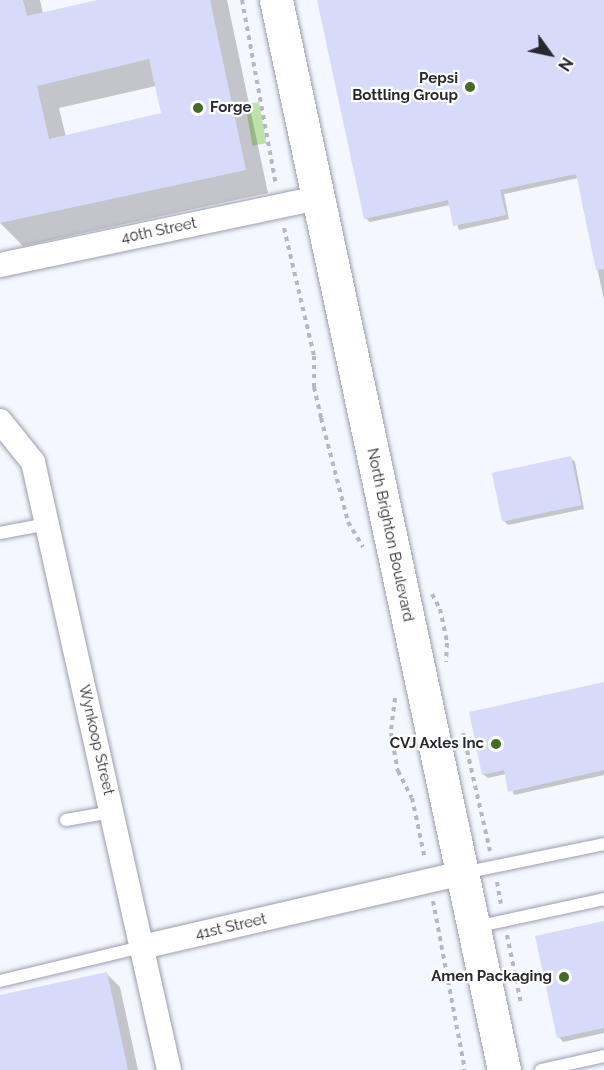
<!DOCTYPE html>
<html>
<head>
<meta charset="utf-8">
<style>
  body { margin:0 }
  #map { position:relative; width:604px; height:1070px; overflow:hidden; background:#f5f7fe; font-family:Raleway,sans-serif }
  div>[style] { position:absolute }
  .green>* { inset:0; background:#bee3aa; transform-origin:0 0 }
  .shadow>* { inset:0; background:#0003 }
  .building>* { inset:0; background:#d6dbfa; transform-origin:0 0 }
  .path>* { height:4px; margin-top:-2px; transform-origin:0; background:repeating-linear-gradient(90deg,#b7b8bf 0 4.5px,transparent 0 9px) }
  .roads { filter:drop-shadow(0 0 2px #9b9eaf) drop-shadow(0 0 2px #9b9eaf) }
  .service>* { height:12px; margin:-6px; padding:0 6px; transform-origin:6px; border-radius:6px; background:#fff }
  .minor>* { height:24px; margin:-12px; padding:0 12px; transform-origin:12px; border-radius:12px; background:#fff }
  .secondary>* { height:33px; margin:-16.5px; padding:0 16.5px; transform-origin:16.5px; border-radius:16.5px; background:#fff }
  .dots>* { width:16px; height:16px; translate:-50% -50%; box-sizing:border-box; border:3px solid #fff; border-radius:50% }
  span { translate:-50% -50%; white-space:nowrap; text-align:center; line-height:1.15; -webkit-text-stroke:4.5px #fff; paint-order:stroke }
  .poi-label { font-size:15px; color:#28292f; font-weight:700 }
  .right { translate:-100% -50%; text-align:right }
  .left { translate:0 -50%; text-align:left }
  .street-label { font-size:15px; color:#28292f }
  .north { position:absolute; left:520px; top:24px; width:60px; height:60px; -webkit-text-stroke:4px #fff; paint-order:stroke; rotate:123deg; font-size:16px; font-weight:700; line-height:24px; text-align:center; color:#28292f }
  .north::after { content:''; display:block; margin:auto; width:21px; height:27px; background:#28292f; clip-path:polygon(50% 0,100% 100%,50% 72%,0 100%) }
</style>
</head>
<body>
<div id="map">
  <div class="green">
    <i style="left:259px;top:102px;width:42px;height:14px;rotate:80deg"></i>
  </div>
  <div class="shadow">
    <i style="clip-path:polygon(evenodd,0 0,40px 0,43px 14px,104px 0,227px 0,268px 193px,23px 246px,0 223px,0 0,156px 86px,163px 114px,66px 137px,59px 108px,156px 86px)"></i>
    <i style="clip-path:polygon(319px 0,604px 0,604px 300px,578px 178px,504px 194px,509px 219px,459px 230px,450px 205px,370px 222px,365px 218px)"></i>
    <i style="clip-path:polygon(570px 457px,575px 462px,584px 509px,508px 525px,504px 521px)"></i>
    <i style="clip-path:polygon(604px 684px,604px 775px,514px 795px,506px 774px,488px 778px,483px 774px)"></i>
    <i style="clip-path:polygon(604px 922px,604px 1033px,563px 1042px,559px 1037px)"></i>
    <i style="clip-path:polygon(106px 973px,120px 987px,138px 1070px,0 1070px,0 997px)"></i>
  </div>
  <div class="building">
    <i style="clip-path:polygon(evenodd,0 0,23px 0,27px 16px,97px 0,210px 0,246px 170px,0 223px,0 0,149px 59px,161px 113px,49px 139px,37px 86px,149px 59px)"></i>
    <i style="clip-path:polygon(317px 0,604px 0,604px 269px,596px 270px,576px 174px,500px 190px,506px 215px,453px 226px,448px 200px,364px 219px)"></i>
    <i style="left:571px;top:456px;width:50px;height:81px;rotate:78deg"></i>
    <i style="clip-path:polygon(604px 682px,604px 770px,508px 792px,504px 770px,482px 775px,469px 712px)"></i>
    <i style="clip-path:polygon(604px 921px,604px 1028px,557px 1038px,535px 936px)"></i>
    <i style="clip-path:polygon(107px 972px,128px 1070px,0 1070px,0 995px)"></i>
  </div>
  <div class="path">
    <i style="left:242px;top:0;width:188px;rotate:79.6deg"></i>
    <i style="left:284px;top:228px;width:131px;rotate:76.8deg"></i>
    <i style="left:314px;top:356px;width:31px;rotate:90deg"></i>
    <i style="left:314px;top:387px;width:32px;rotate:77deg"></i>
    <i style="left:321px;top:418px;width:107px;rotate:75.4deg"></i>
    <i style="left:348px;top:522px;width:29px;rotate:59deg"></i>
    <i style="left:432px;top:594px;width:17px;rotate:62deg"></i>
    <i style="left:440px;top:609px;width:35px;rotate:78deg"></i>
    <i style="left:447px;top:643px;width:19px;rotate:93deg"></i>
    <i style="left:395px;top:698px;width:35px;rotate:97deg"></i>
    <i style="left:391px;top:733px;width:39px;rotate:80deg"></i>
    <i style="left:398px;top:771px;width:30px;rotate:63deg"></i>
    <i style="left:412px;top:798px;width:62px;rotate:78deg"></i>
    <i style="left:463px;top:733px;width:121px;rotate:77.1deg"></i>
    <i style="left:497px;top:882px;width:22px;rotate:80deg"></i>
    <i style="left:433px;top:901px;width:172px;rotate:79.3deg"></i>
    <i style="left:507px;top:935px;width:70px;rotate:78.5deg"></i>
  </div>
  <div class="roads">
    <div class="service">
      <i style="left:0;top:533px;width:48px;rotate:-10.8deg"></i>
      <i style="left:66px;top:820px;width:47px;rotate:-9.9deg"></i>
      <i style="left:463px;top:873px;width:144px;rotate:-11.6deg"></i>
      <i style="left:475px;top:927px;width:132px;rotate:-12.2deg"></i>
      <i style="left:0;top:981px;width:146px;rotate:-13.5deg"></i>
      <i style="left:541px;top:1070px;width:65px;rotate:-12.5deg"></i>
    </div>
    <div class="minor">
      <i style="left:0;top:265px;width:325px;rotate:-11.9deg"></i>
      <i style="left:0;top:421px;width:53px;rotate:51.2deg"></i>
      <i style="left:33px;top:462px;width:623px;rotate:77.39deg"></i>
      <i style="left:142px;top:947px;width:328px;rotate:-13deg"></i>
    </div>
    <div class="secondary">
      <i style="left:276px;top:0;width:1094px;rotate:77.97deg"></i>
    </div>
  </div>
  <div class="dots">
    <i style="left:470px;top:87px;background:#436b27"></i>
    <i style="left:198px;top:108px;background:#436b27"></i>
    <i style="left:496px;top:744px;background:#436b27"></i>
    <i style="left:564px;top:977px;background:#436b27"></i>
  </div>
  <div class="poi-label">
    <span class="right" style="left:458px;top:87px">Pepsi<br>Bottling Group</span>
    <span class="left" style="left:210px;top:108px">Forge</span>
    <span class="right" style="left:484px;top:744px">CVJ Axles Inc</span>
    <span class="right" style="left:552px;top:977px">Amen Packaging</span>
  </div>
  <div class="street-label">
    <span style="left:159px;top:231px;rotate:-12deg">40th Street</span>
    <span style="left:390px;top:535px;rotate:78deg">North Brighton Boulevard</span>
    <span style="left:96px;top:740px;rotate:77deg">Wynkoop Street</span>
    <span style="left:231px;top:927px;rotate:-13deg">41st Street</span>
  </div>
  <div class="north">N</div>
</div>
</body>
</html>
